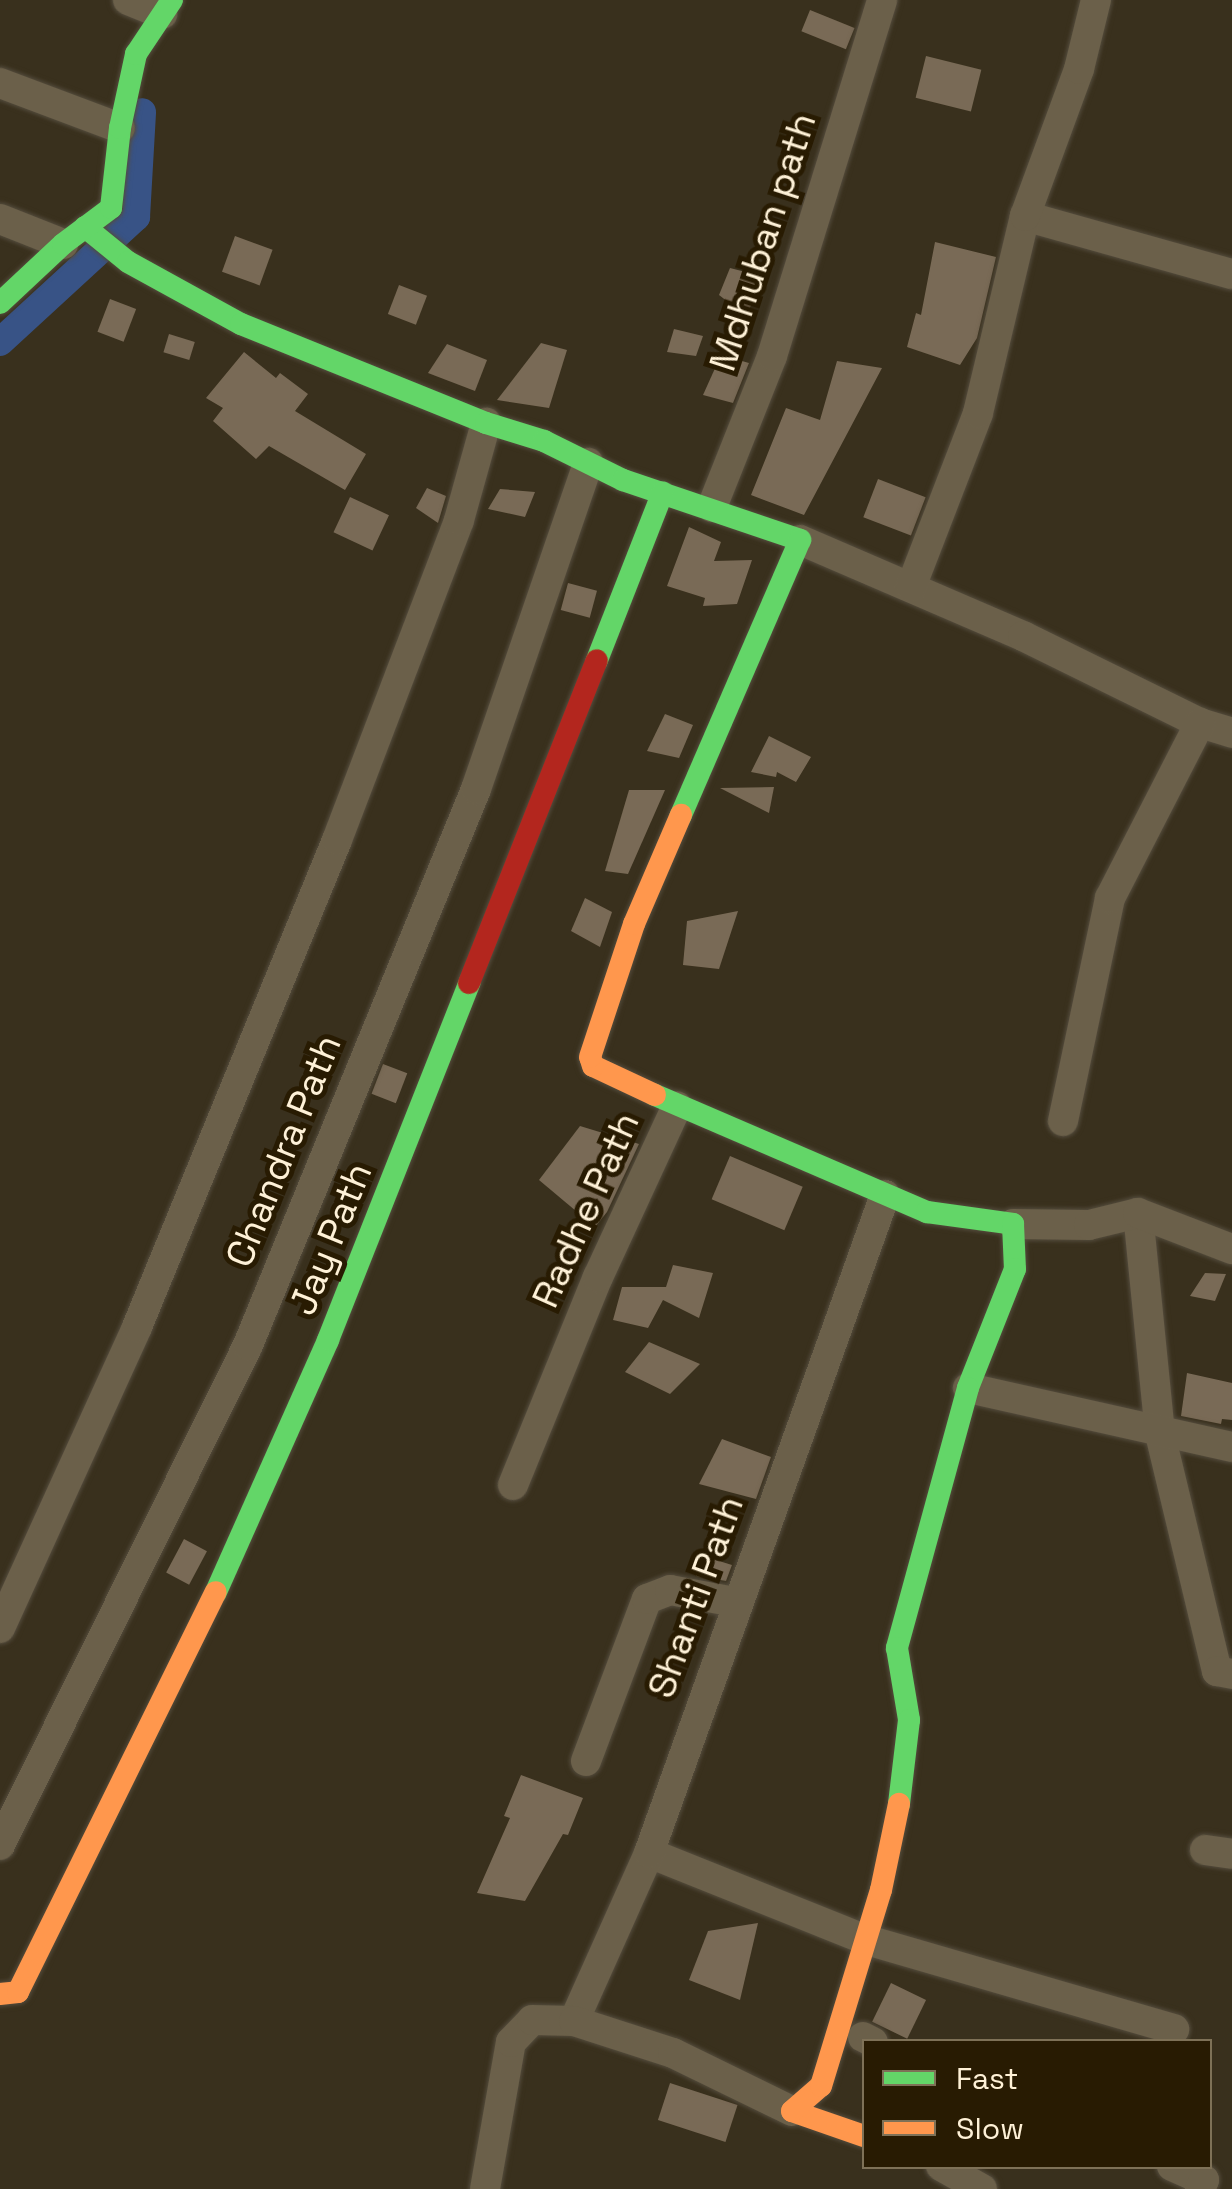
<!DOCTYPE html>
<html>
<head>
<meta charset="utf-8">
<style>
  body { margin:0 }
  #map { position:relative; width:1232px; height:2189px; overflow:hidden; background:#39301d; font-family:"Space Grotesk",sans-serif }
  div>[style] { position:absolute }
  .canal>* { height:28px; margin:-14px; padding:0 14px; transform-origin:14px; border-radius:14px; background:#385386 }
  .building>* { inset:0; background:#796a56; transform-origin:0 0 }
  .roads { filter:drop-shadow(0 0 2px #544c3d) drop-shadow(0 0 2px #544c3d) }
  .street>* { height:30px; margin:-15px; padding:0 15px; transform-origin:15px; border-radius:15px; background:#6b604a }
  .fast>* { height:22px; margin:-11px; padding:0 11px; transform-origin:11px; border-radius:11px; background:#63d668 }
  .slow>* { height:22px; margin:-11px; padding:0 11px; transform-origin:11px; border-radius:11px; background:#ff974d }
  .jam>* { height:22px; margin:-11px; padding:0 11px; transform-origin:11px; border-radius:11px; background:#b3261e }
  span { translate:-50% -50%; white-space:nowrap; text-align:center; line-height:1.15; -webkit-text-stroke:10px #281b02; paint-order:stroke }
  .street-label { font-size:38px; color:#fef1d7 }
  .legend { position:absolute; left:862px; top:2039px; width:350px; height:130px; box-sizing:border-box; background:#281b02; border:2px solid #7e7157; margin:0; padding:12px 18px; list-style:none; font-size:30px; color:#fef1d7 }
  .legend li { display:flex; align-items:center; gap:20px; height:50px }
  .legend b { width:50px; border:2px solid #7e7157 }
</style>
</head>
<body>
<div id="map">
  <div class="canal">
    <i style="left:0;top:342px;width:185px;rotate:-42.6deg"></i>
    <i style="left:136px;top:217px;width:105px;rotate:-86.7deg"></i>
  </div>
  <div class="building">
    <i style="left:810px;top:10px;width:48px;height:23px;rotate:22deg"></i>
    <i style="left:926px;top:56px;width:57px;height:43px;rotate:14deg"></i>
    <i style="left:235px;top:236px;width:40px;height:38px;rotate:20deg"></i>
    <i style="clip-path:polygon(935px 242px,996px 257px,977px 338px,960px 365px,907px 347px,916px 313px,921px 315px)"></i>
    <i style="clip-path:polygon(730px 268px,769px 278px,745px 315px,719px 295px)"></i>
    <i style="left:399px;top:285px;width:30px;height:31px;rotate:21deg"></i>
    <i style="left:110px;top:299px;width:28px;height:35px;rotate:21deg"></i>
    <i style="clip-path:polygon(674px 329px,703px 336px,696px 356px,667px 352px)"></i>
    <i style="left:169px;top:334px;width:27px;height:19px;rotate:17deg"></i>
    <i style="clip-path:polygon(541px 343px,567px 350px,549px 408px,497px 400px)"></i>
    <i style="clip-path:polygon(447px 344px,487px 360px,475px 391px,428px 373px)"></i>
    <i style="clip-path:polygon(244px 352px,276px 378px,280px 373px,308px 394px,295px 411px,366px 454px,345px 490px,269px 446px,256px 459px,213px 421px,223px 408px,206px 398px)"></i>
    <i style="clip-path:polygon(721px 355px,749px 363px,733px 403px,703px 395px)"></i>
    <i style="clip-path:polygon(837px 361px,882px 368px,804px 515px,751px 495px,786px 408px,820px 420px)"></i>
    <i style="left:878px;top:479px;width:51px;height:41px;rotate:21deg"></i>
    <i style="clip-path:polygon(427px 488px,446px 496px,438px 523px,416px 508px)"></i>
    <i style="clip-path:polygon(500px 489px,535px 492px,525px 517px,488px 509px)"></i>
    <i style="left:350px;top:497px;width:43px;height:39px;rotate:25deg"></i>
    <i style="clip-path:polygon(689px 527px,721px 542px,714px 561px,752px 560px,737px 604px,703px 606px,705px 598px,667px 586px)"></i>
    <i style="left:568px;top:583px;width:30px;height:28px;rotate:15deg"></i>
    <i style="clip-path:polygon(665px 714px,693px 725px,679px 758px,647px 751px)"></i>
    <i style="clip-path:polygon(769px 736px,811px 757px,796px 782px,777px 772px,776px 777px,751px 772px)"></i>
    <i style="clip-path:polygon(774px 787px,769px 813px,720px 788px)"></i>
    <i style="clip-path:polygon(629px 790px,665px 790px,628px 874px,605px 871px)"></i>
    <i style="clip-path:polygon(585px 898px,612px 912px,600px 947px,571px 931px)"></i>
    <i style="clip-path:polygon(738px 911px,719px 969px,683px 965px,687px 921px)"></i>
    <i style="left:383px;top:1064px;width:26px;height:32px;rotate:21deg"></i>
    <i style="clip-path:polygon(580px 1126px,639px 1144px,607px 1212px,595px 1227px,539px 1180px)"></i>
    <i style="left:730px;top:1156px;width:79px;height:47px;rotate:23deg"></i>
    <i style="clip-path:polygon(673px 1265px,713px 1273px,699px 1318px,663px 1300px,648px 1328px,613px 1320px,622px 1287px,666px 1287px)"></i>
    <i style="clip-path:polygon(1205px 1273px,1226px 1274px,1215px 1301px,1190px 1296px)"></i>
    <i style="clip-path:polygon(649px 1342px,700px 1364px,670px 1394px,625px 1372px)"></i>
    <i style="clip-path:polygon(1187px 1373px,1232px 1383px,1232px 1420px,1222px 1419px,1221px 1424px,1181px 1416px)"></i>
    <i style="clip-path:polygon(722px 1439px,771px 1457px,756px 1499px,699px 1484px)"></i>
    <i style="left:184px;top:1539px;width:26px;height:38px;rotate:28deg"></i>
    <i style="clip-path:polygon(703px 1556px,732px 1565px,726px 1581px,696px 1576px)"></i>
    <i style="clip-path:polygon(521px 1775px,583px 1798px,568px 1835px,563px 1834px,525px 1901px,477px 1893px,510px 1818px,504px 1816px)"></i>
    <i style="clip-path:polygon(758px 1923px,740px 2000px,689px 1980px,708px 1931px)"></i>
    <i style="left:891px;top:1983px;width:39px;height:43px;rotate:26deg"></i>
    <i style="left:670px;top:2083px;width:71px;height:39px;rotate:18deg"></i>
  </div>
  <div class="roads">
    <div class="street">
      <i style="left:128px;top:0;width:37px;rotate:22deg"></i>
      <i style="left:0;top:83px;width:128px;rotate:20.6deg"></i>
      <i style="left:1025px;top:216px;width:215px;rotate:15.7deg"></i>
      <i style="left:0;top:219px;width:68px;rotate:21.6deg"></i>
      <i style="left:712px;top:507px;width:162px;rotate:-68.3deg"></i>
      <i style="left:772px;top:356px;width:373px;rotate:-72.8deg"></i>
      <i style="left:800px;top:540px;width:243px;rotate:23.3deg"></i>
      <i style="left:1023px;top:636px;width:197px;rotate:26.2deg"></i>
      <i style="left:1200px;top:723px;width:34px;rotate:17deg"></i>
      <i style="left:911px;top:587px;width:186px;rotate:-68.9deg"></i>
      <i style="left:978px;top:413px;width:203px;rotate:-76.6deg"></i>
      <i style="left:1025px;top:216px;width:157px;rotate:-69.8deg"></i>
      <i style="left:1079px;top:69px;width:71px;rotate:-76.2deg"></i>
      <i style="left:1063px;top:1121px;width:228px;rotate:-78.1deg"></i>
      <i style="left:1110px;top:898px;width:197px;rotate:-62.8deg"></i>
      <i style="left:1138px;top:1213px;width:222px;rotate:84.3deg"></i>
      <i style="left:1160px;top:1434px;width:244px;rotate:76.5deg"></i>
      <i style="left:1217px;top:1671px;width:15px;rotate:11deg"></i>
      <i style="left:1013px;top:1224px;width:76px;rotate:0.8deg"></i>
      <i style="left:1089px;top:1225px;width:50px;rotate:-13.8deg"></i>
      <i style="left:1138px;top:1213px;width:101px;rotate:21deg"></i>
      <i style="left:968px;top:1388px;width:271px;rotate:12.6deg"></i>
      <i style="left:513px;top:1485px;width:225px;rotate:-67.8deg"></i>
      <i style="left:598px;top:1277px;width:188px;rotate:-65.2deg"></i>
      <i style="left:0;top:1628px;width:331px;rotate:-65.5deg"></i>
      <i style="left:137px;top:1327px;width:526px;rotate:-67.67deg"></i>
      <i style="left:337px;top:840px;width:342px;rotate:-69.1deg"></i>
      <i style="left:459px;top:520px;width:101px;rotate:-74.4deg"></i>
      <i style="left:586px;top:1761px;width:173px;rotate:-69.4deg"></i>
      <i style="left:647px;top:1599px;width:25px;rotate:-21deg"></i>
      <i style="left:670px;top:1590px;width:66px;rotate:10.5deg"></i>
      <i style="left:0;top:1845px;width:558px;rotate:-63.62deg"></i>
      <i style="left:248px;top:1345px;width:601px;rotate:-67.7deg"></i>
      <i style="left:476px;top:789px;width:345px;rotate:-71deg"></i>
      <i style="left:1205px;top:1850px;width:27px;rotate:8deg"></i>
      <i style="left:649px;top:1853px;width:235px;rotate:21.8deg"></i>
      <i style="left:867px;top:1940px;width:320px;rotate:16.2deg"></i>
      <i style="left:574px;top:2021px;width:184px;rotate:-65.9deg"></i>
      <i style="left:649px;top:1853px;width:699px;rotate:-70.27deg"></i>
      <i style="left:863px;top:2037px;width:11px;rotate:27deg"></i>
      <i style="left:941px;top:2166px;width:47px;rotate:29.3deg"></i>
      <i style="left:1172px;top:2166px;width:35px;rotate:24deg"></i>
      <i style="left:1204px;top:2180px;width:10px;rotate:114deg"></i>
      <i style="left:485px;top:2189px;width:149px;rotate:-80deg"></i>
      <i style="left:511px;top:2042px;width:30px;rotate:-46deg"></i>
      <i style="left:532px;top:2020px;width:42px;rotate:1.4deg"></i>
      <i style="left:574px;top:2021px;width:104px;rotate:17.9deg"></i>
      <i style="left:673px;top:2053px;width:132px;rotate:26deg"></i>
    </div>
    <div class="fast">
      <i style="left:85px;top:227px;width:55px;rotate:39.1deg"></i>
      <i style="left:128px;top:262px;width:129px;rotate:28.8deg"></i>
      <i style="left:241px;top:324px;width:264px;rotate:22deg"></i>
      <i style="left:486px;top:423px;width:61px;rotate:17.2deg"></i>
      <i style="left:544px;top:441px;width:88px;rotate:26.3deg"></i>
      <i style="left:623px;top:480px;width:187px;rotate:18.7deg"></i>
      <i style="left:800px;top:540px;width:300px;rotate:113.4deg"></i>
      <i style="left:0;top:303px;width:86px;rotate:-43.1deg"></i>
      <i style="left:63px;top:244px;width:60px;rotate:-36.9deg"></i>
      <i style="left:111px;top:208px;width:81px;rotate:-83.6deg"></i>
      <i style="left:120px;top:128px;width:76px;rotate:-77.8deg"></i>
      <i style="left:136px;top:54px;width:65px;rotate:-56.3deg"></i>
      <i style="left:597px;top:660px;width:180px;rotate:-68.6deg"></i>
      <i style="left:655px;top:1095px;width:296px;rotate:23.3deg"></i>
      <i style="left:927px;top:1212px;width:87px;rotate:7.9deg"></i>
      <i style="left:1013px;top:1224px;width:45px;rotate:87.5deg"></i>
      <i style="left:1015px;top:1269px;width:128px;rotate:111.6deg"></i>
      <i style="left:968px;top:1388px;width:270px;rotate:105.3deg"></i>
      <i style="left:897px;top:1648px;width:73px;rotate:80.5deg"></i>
      <i style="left:909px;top:1720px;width:85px;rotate:96.8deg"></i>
      <i style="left:216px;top:1592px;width:276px;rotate:-66deg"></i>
      <i style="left:328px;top:1340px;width:384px;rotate:-68.4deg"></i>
    </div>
    <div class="slow">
      <i style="left:655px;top:1095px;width:68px;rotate:-154.9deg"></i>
      <i style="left:593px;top:1066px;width:9px;rotate:-108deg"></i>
      <i style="left:590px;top:1057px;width:140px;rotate:-71.7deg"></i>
      <i style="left:634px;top:924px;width:119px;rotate:-66.7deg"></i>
      <i style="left:0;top:1994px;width:18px;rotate:-6deg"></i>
      <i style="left:18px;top:1992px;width:446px;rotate:-63.7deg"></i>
      <i style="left:864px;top:2136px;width:76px;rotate:-160.9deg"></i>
      <i style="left:792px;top:2111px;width:38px;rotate:-41deg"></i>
      <i style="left:821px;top:2086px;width:205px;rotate:-73deg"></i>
      <i style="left:881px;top:1890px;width:88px;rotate:-78.2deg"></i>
    </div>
    <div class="jam">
      <i style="left:469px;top:983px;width:347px;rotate:-68.4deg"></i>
    </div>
  </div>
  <div class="street-label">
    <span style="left:763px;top:242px;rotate:-72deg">Mdhuban path</span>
    <span style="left:284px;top:1151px;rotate:-68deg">Chandra Path</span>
    <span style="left:586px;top:1210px;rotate:-66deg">Radhe Path</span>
    <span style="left:331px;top:1239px;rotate:-68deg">Jay Path</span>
    <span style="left:696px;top:1597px;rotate:-70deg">Shanti Path</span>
  </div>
  <ul class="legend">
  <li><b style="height:12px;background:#63d668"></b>Fast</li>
  <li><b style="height:12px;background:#ff974d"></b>Slow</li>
  </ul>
</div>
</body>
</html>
